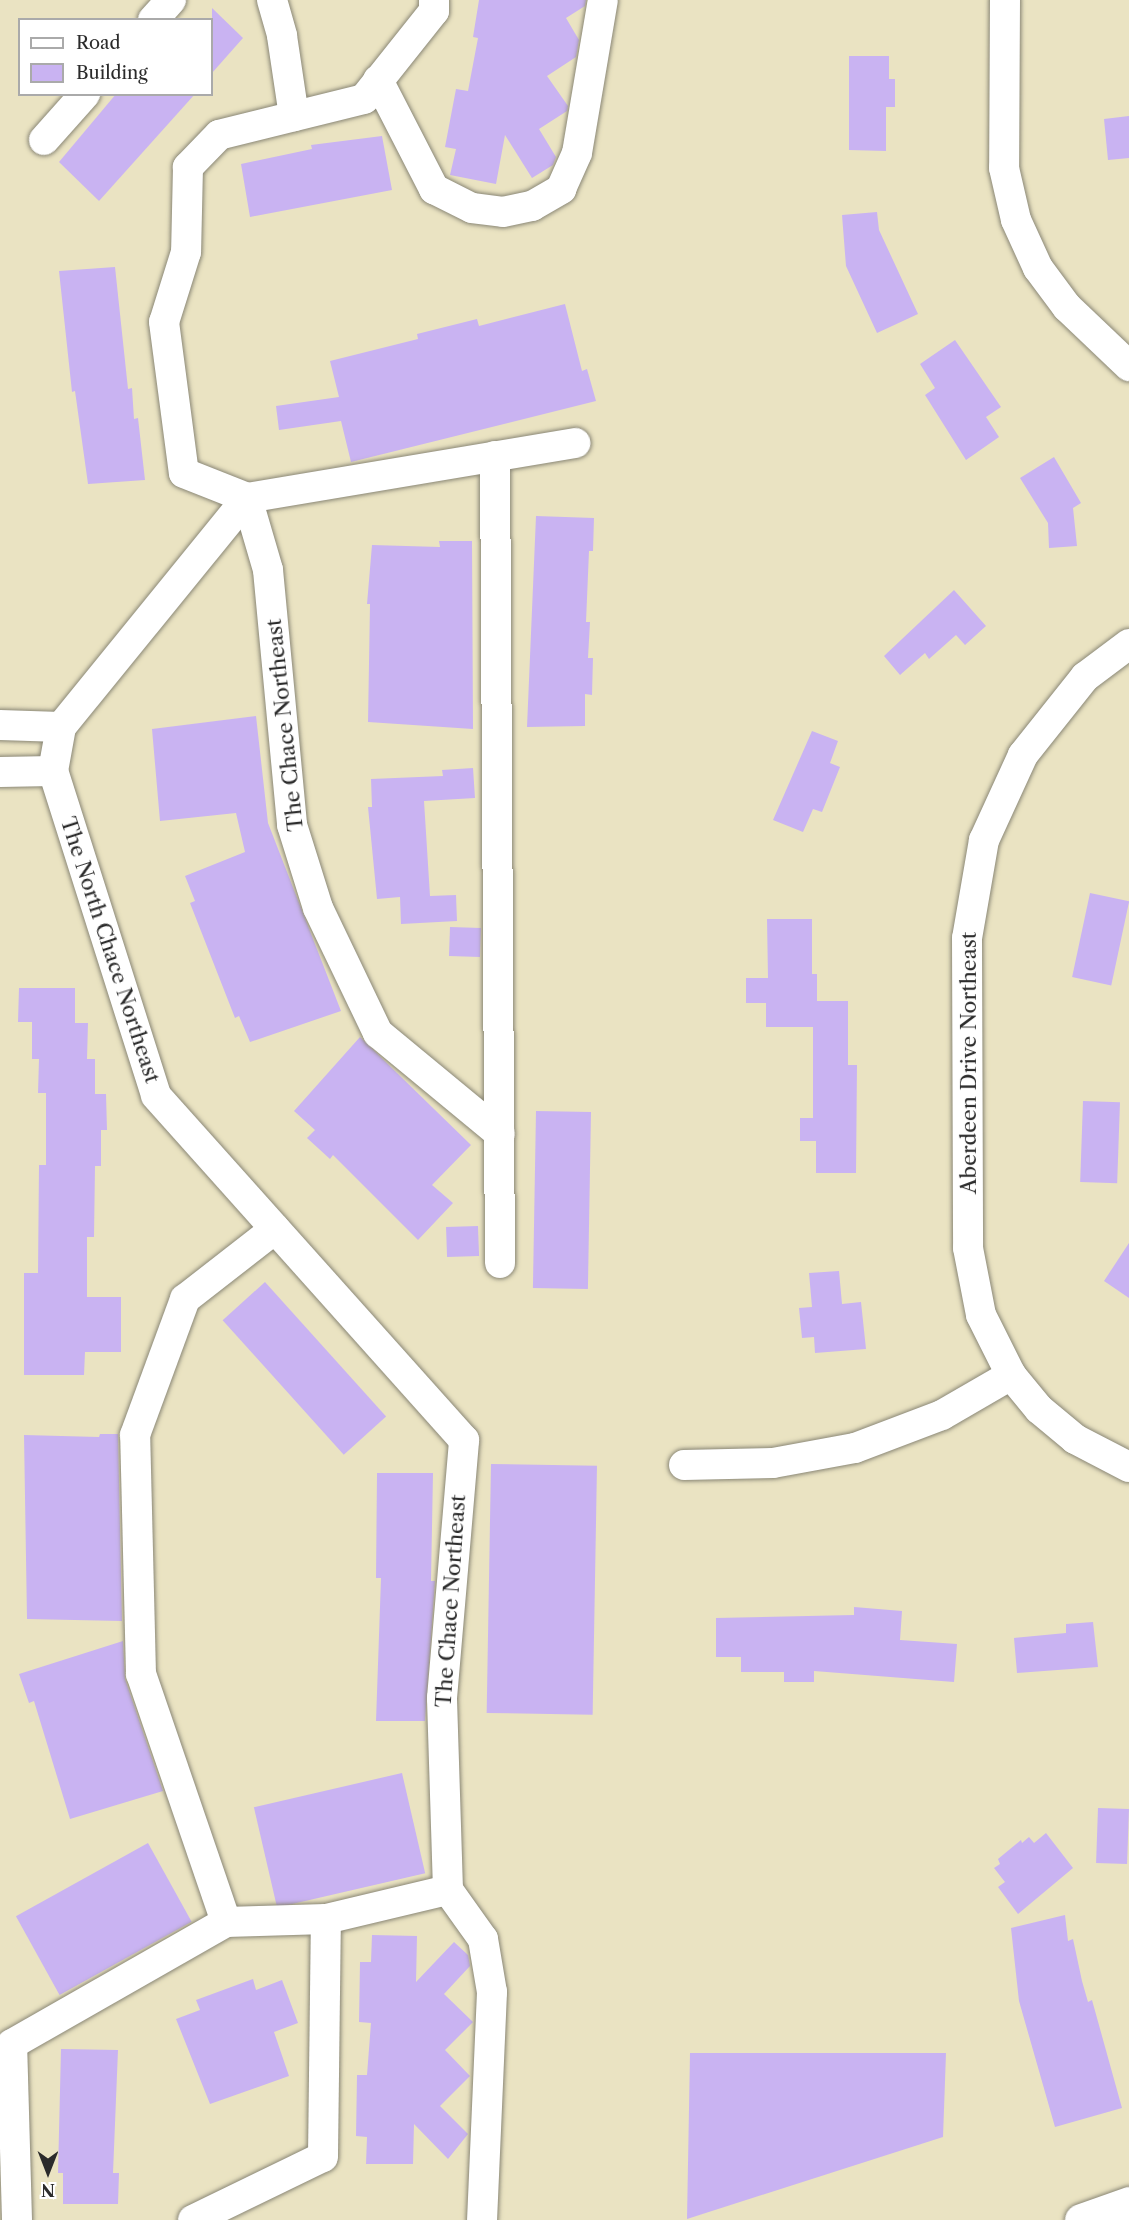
<!DOCTYPE html>
<html>
<head>
<meta charset="utf-8">
<style>
  body { margin:0 }
  #map { position:relative; width:1129px; height:2220px; overflow:hidden; background:#eae3c2; font-family:"Libre Caslon Text",serif }
  div>[style] { position:absolute }
  .building>* { inset:0; background:#c9b3f2; transform-origin:0 0 }
  .roads { filter:drop-shadow(0 0 2px #8a8776) drop-shadow(0 0 2px #8a8776) }
  .street>* { height:30px; margin:-15px; padding:0 15px; transform-origin:15px; border-radius:15px; background:#fff }
  .secondary>* { height:33px; margin:-16.5px; padding:0 16.5px; transform-origin:16.5px; border-radius:16.5px; background:#fff }
  span { translate:-50% -50%; white-space:nowrap; text-align:center; line-height:1.15; -webkit-text-stroke:4.5px #fff; paint-order:stroke }
  .street-label { font-size:21px; color:#2b2b2b }
  .legend { position:absolute; left:18px; top:18px; width:195px; height:78px; box-sizing:border-box; background:#fff; border:2px solid #aaa; margin:0; padding:8px 10px; list-style:none; font-size:18px; color:#2b2b2b }
  .legend li { display:flex; align-items:center; gap:12px; height:30px }
  .legend b { width:30px; border:2px solid #aaa }
  .north { position:absolute; left:18px; top:2142px; width:60px; height:60px; -webkit-text-stroke:4px #fff; paint-order:stroke; rotate:180deg; font-size:16px; font-weight:700; line-height:24px; text-align:center; color:#2b2b2b }
  .north::after { content:''; display:block; margin:auto; width:21px; height:27px; background:#2b2b2b; clip-path:polygon(50% 0,100% 100%,50% 72%,0 100%) }
</style>
</head>
<body>
<div id="map">
  <div class="building">
    <i style="clip-path:polygon(479px 0,586px 0,585px 6px,566px 18px,579px 40px,576px 57px,547px 76px,568px 106px,567px 111px,539px 129px,556px 157px,553px 165px,532px 178px,505px 135px,496px 184px,450px 175px,456px 149px,445px 147px,456px 89px,468px 91px,478px 38px,473px 37px)"></i>
    <i style="clip-path:polygon(212px 8px,243px 38px,212px 73px)"></i>
    <i style="clip-path:polygon(849px 56px,889px 56px,889px 79px,895px 79px,895px 107px,886px 107px,886px 151px,849px 150px)"></i>
    <i style="clip-path:polygon(116px 94px,195px 94px,99px 201px,59px 162px)"></i>
    <i style="clip-path:polygon(1129px 116px,1129px 158px,1108px 160px,1104px 119px)"></i>
    <i style="clip-path:polygon(382px 136px,392px 190px,250px 217px,241px 164px,312px 149px,311px 145px)"></i>
    <i style="clip-path:polygon(877px 212px,879px 230px,918px 314px,877px 333px,846px 266px,842px 215px)"></i>
    <i style="clip-path:polygon(115px 267px,128px 389px,132px 388px,134px 419px,138px 418px,145px 480px,88px 484px,75px 391px,72px 392px,59px 271px)"></i>
    <i style="clip-path:polygon(565px 304px,582px 371px,587px 369px,596px 401px,351px 462px,341px 421px,279px 430px,276px 406px,339px 397px,330px 361px,418px 339px,417px 334px,477px 319px,479px 326px)"></i>
    <i style="clip-path:polygon(955px 340px,1001px 407px,986px 417px,999px 437px,966px 460px,925px 395px,935px 388px,920px 364px)"></i>
    <i style="clip-path:polygon(1054px 457px,1081px 503px,1073px 508px,1077px 546px,1049px 548px,1048px 523px,1020px 478px)"></i>
    <i style="clip-path:polygon(536px 516px,594px 518px,593px 551px,589px 551px,586px 622px,590px 622px,588px 658px,593px 658px,592px 695px,585px 694px,585px 726px,527px 727px)"></i>
    <i style="clip-path:polygon(439px 541px,472px 541px,473px 729px,368px 722px,370px 604px,367px 604px,372px 545px,440px 547px)"></i>
    <i style="clip-path:polygon(954px 590px,986px 626px,965px 645px,956px 635px,929px 659px,925px 653px,900px 675px,884px 656px)"></i>
    <i style="clip-path:polygon(256px 716px,268px 823px,341px 1011px,250px 1042px,239px 1016px,235px 1018px,190px 903px,195px 901px,185px 876px,245px 852px,236px 813px,160px 821px,152px 729px)"></i>
    <i style="clip-path:polygon(812px 731px,838px 741px,830px 763px,840px 767px,822px 812px,813px 809px,803px 832px,773px 820px)"></i>
    <i style="clip-path:polygon(473px 768px,475px 798px,424px 801px,430px 896px,456px 895px,457px 921px,401px 924px,400px 897px,377px 899px,368px 807px,372px 807px,371px 779px,443px 776px,442px 770px)"></i>
    <i style="left:1090px;top:893px;width:40px;height:86px;rotate:12deg"></i>
    <i style="clip-path:polygon(767px 919px,812px 919px,812px 974px,817px 974px,817px 1001px,848px 1001px,848px 1065px,857px 1065px,856px 1173px,816px 1173px,816px 1141px,800px 1141px,800px 1118px,813px 1118px,813px 1027px,766px 1027px,766px 1003px,746px 1003px,746px 978px,768px 978px)"></i>
    <i style="left:450px;top:927px;width:31px;height:29px;rotate:2deg"></i>
    <i style="clip-path:polygon(19px 988px,75px 988px,75px 1023px,88px 1023px,87px 1059px,95px 1059px,95px 1094px,106px 1094px,107px 1130px,101px 1130px,101px 1166px,95px 1166px,94px 1237px,87px 1237px,87px 1297px,121px 1297px,121px 1352px,85px 1352px,84px 1375px,24px 1375px,24px 1273px,38px 1273px,39px 1165px,46px 1165px,46px 1093px,38px 1093px,39px 1059px,32px 1059px,32px 1022px,18px 1022px)"></i>
    <i style="clip-path:polygon(360px 1037px,471px 1145px,432px 1185px,453px 1203px,418px 1240px,333px 1155px,330px 1159px,307px 1138px,315px 1130px,294px 1111px)"></i>
    <i style="left:1083px;top:1101px;width:37px;height:81px;rotate:2deg"></i>
    <i style="left:536px;top:1111px;width:55px;height:177px;rotate:1deg"></i>
    <i style="left:478px;top:1226px;width:30px;height:32px;rotate:88deg"></i>
    <i style="clip-path:polygon(1129px 1243px,1129px 1298px,1104px 1281px)"></i>
    <i style="clip-path:polygon(839px 1271px,842px 1304px,861px 1302px,866px 1349px,815px 1353px,814px 1337px,802px 1338px,799px 1308px,812px 1307px,809px 1273px)"></i>
    <i style="left:265px;top:1282px;width:181px;height:57px;rotate:48deg"></i>
    <i style="clip-path:polygon(100px 1434px,118px 1434px,122px 1621px,27px 1619px,24px 1435px,99px 1437px)"></i>
    <i style="left:491px;top:1464px;width:106px;height:249px;rotate:1deg"></i>
    <i style="clip-path:polygon(377px 1473px,433px 1473px,431px 1581px,435px 1581px,425px 1721px,376px 1721px,381px 1578px,376px 1578px)"></i>
    <i style="clip-path:polygon(854px 1607px,902px 1611px,900px 1640px,957px 1644px,954px 1682px,814px 1671px,814px 1682px,784px 1682px,784px 1672px,741px 1672px,741px 1657px,716px 1657px,716px 1618px,854px 1615px)"></i>
    <i style="clip-path:polygon(1093px 1622px,1098px 1667px,1017px 1673px,1014px 1638px,1066px 1633px,1066px 1624px)"></i>
    <i style="clip-path:polygon(123px 1641px,125px 1679px,163px 1791px,70px 1819px,34px 1701px,29px 1703px,19px 1674px)"></i>
    <i style="left:402px;top:1773px;width:103px;height:152px;rotate:77deg"></i>
    <i style="left:1098px;top:1808px;width:31px;height:55px;rotate:2deg"></i>
    <i style="clip-path:polygon(1046px 1833px,1073px 1868px,1018px 1914px,998px 1887px,1005px 1882px,994px 1868px,1000px 1864px,998px 1859px,1021px 1840px,1022px 1843px,1029px 1837px,1034px 1843px)"></i>
    <i style="left:148px;top:1843px;width:90px;height:151px;rotate:61deg"></i>
    <i style="clip-path:polygon(1065px 1915px,1068px 1941px,1073px 1939px,1082px 1981px,1088px 2002px,1092px 2000px,1122px 2108px,1055px 2127px,1019px 2001px,1011px 1928px)"></i>
    <i style="clip-path:polygon(372px 1935px,417px 1936px,416px 1982px,454px 1942px,468px 1955px,470px 1966px,444px 1994px,473px 2022px,445px 2050px,470px 2076px,440px 2106px,468px 2134px,448px 2159px,414px 2124px,413px 2164px,366px 2164px,367px 2137px,356px 2136px,357px 2075px,367px 2075px,371px 2023px,359px 2022px,360px 1962px,371px 1962px)"></i>
    <i style="clip-path:polygon(253px 1979px,256px 1990px,282px 1980px,298px 2023px,274px 2032px,289px 2076px,210px 2104px,176px 2019px,200px 2010px,196px 2000px)"></i>
    <i style="clip-path:polygon(61px 2049px,118px 2050px,113px 2173px,119px 2173px,118px 2204px,63px 2204px,63px 2173px,58px 2173px)"></i>
    <i style="clip-path:polygon(690px 2053px,946px 2053px,943px 2137px,687px 2219px)"></i>
  </div>
  <div class="roads">
    <div class="street">
      <i style="left:272px;top:0;width:37px;rotate:74deg"></i>
      <i style="left:282px;top:36px;width:81px;rotate:81.5deg"></i>
      <i style="left:434px;top:0;width:11px;rotate:90deg"></i>
      <i style="left:434px;top:11px;width:112px;rotate:128.5deg"></i>
      <i style="left:364px;top:99px;width:149px;rotate:166.1deg"></i>
      <i style="left:219px;top:135px;width:45px;rotate:134.1deg"></i>
      <i style="left:188px;top:167px;width:85px;rotate:91.3deg"></i>
      <i style="left:186px;top:252px;width:73px;rotate:107.4deg"></i>
      <i style="left:164px;top:322px;width:152px;rotate:82.5deg"></i>
      <i style="left:184px;top:473px;width:68px;rotate:21.6deg"></i>
      <i style="left:247px;top:498px;width:75px;rotate:73.7deg"></i>
      <i style="left:268px;top:570px;width:256px;rotate:84.6deg"></i>
      <i style="left:292px;top:825px;width:87px;rotate:72.6deg"></i>
      <i style="left:318px;top:908px;width:139px;rotate:64.4deg"></i>
      <i style="left:378px;top:1033px;width:158px;rotate:39.6deg"></i>
      <i style="left:1005px;top:0;width:168px;rotate:90.3deg"></i>
      <i style="left:1004px;top:168px;width:53px;rotate:77deg"></i>
      <i style="left:1016px;top:220px;width:53px;rotate:65.4deg"></i>
      <i style="left:1038px;top:268px;width:49px;rotate:53.4deg"></i>
      <i style="left:1067px;top:307px;width:86px;rotate:43.6deg"></i>
      <i style="left:153px;top:20px;width:27px;rotate:-48deg"></i>
      <i style="left:378px;top:80px;width:123px;rotate:62.8deg"></i>
      <i style="left:434px;top:189px;width:42px;rotate:26.6deg"></i>
      <i style="left:472px;top:208px;width:31px;rotate:7deg"></i>
      <i style="left:503px;top:212px;width:30px;rotate:-12deg"></i>
      <i style="left:532px;top:206px;width:34px;rotate:-30deg"></i>
      <i style="left:561px;top:189px;width:39px;rotate:-66deg"></i>
      <i style="left:577px;top:153px;width:155px;rotate:-80.4deg"></i>
      <i style="left:44px;top:140px;width:62px;rotate:-48.3deg"></i>
      <i style="left:495px;top:456px;width:807px;rotate:89.65deg"></i>
      <i style="left:1129px;top:644px;width:55px;rotate:143.1deg"></i>
      <i style="left:1085px;top:677px;width:100px;rotate:128.5deg"></i>
      <i style="left:1023px;top:755px;width:94px;rotate:114.6deg"></i>
      <i style="left:984px;top:840px;width:99px;rotate:99.8deg"></i>
      <i style="left:967px;top:938px;width:310px;rotate:89.8deg"></i>
      <i style="left:968px;top:1248px;width:68px;rotate:79deg"></i>
      <i style="left:981px;top:1315px;width:67px;rotate:63.4deg"></i>
      <i style="left:1011px;top:1375px;width:44px;rotate:50.5deg"></i>
      <i style="left:1039px;top:1409px;width:47px;rotate:39.8deg"></i>
      <i style="left:1075px;top:1439px;width:61px;rotate:27.4deg"></i>
      <i style="left:0;top:725px;width:61px;rotate:1.9deg"></i>
      <i style="left:0;top:772px;width:53px;rotate:-1.1deg"></i>
      <i style="left:684px;top:1465px;width:89px;rotate:-1.3deg"></i>
      <i style="left:773px;top:1463px;width:83px;rotate:-10.4deg"></i>
      <i style="left:855px;top:1448px;width:93px;rotate:-20.8deg"></i>
      <i style="left:942px;top:1415px;width:80px;rotate:-30.1deg"></i>
      <i style="left:448px;top:1890px;width:192px;rotate:-91.8deg"></i>
      <i style="left:442px;top:1698px;width:259px;rotate:-85.1deg"></i>
      <i style="left:464px;top:1440px;width:462px;rotate:-131.8deg"></i>
      <i style="left:156px;top:1095px;width:340px;rotate:-107.6deg"></i>
      <i style="left:53px;top:771px;width:45px;rotate:-79.7deg"></i>
      <i style="left:61px;top:727px;width:295px;rotate:-50.9deg"></i>
      <i style="left:247px;top:498px;width:333px;rotate:-9.5deg"></i>
      <i style="left:448px;top:1890px;width:60px;rotate:54.5deg"></i>
      <i style="left:483px;top:1939px;width:54px;rotate:80.4deg"></i>
      <i style="left:492px;top:1992px;width:228px;rotate:92.5deg"></i>
      <i style="left:226px;top:1922px;width:262px;rotate:-108.9deg"></i>
      <i style="left:141px;top:1674px;width:239px;rotate:-91.4deg"></i>
      <i style="left:135px;top:1435px;width:145px;rotate:-69.8deg"></i>
      <i style="left:185px;top:1299px;width:114px;rotate:-37.9deg"></i>
      <i style="left:17px;top:2220px;width:176px;rotate:-91.6deg"></i>
      <i style="left:12px;top:2044px;width:246px;rotate:-29.7deg"></i>
      <i style="left:226px;top:1922px;width:100px;rotate:-1.7deg"></i>
      <i style="left:326px;top:1919px;width:125px;rotate:-13.4deg"></i>
      <i style="left:193px;top:2220px;width:144px;rotate:-25.9deg"></i>
      <i style="left:323px;top:2157px;width:238px;rotate:-89.3deg"></i>
    </div>
    <div class="secondary">
      <i style="left:1081px;top:2220px;width:51px;rotate:-19.5deg"></i>
    </div>
  </div>
  <div class="street-label">
    <span style="left:285px;top:725px;rotate:-96deg">The Chace Northeast</span>
    <span style="left:110px;top:950px;rotate:72deg">The North Chace Northeast</span>
    <span style="left:969px;top:1063px;rotate:-90deg">Aberdeen Drive Northeast</span>
    <span style="left:451px;top:1601px;rotate:-86deg">The Chace Northeast</span>
  </div>
  <ul class="legend">
  <li><b style="height:8px;background:#fff"></b>Road</li>
  <li><b style="height:16px;background:#c9b3f2"></b>Building</li>
  </ul>
  <div class="north">N</div>
</div>
</body>
</html>
